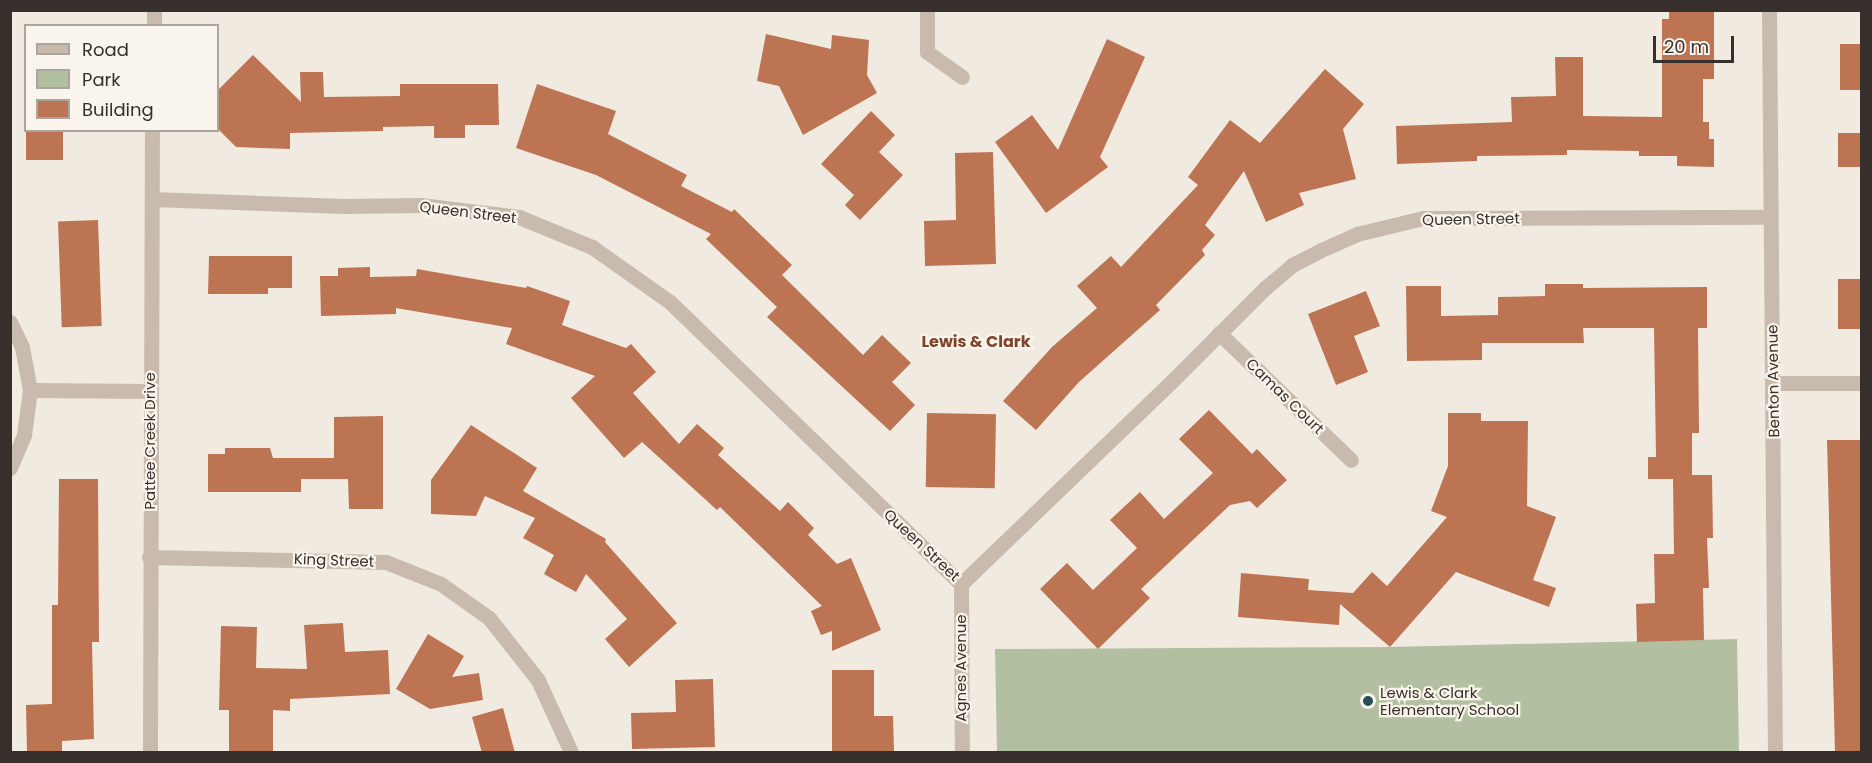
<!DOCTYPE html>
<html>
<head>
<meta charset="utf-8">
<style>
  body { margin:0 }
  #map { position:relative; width:1872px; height:763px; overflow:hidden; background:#f1eae0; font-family:Poppins,sans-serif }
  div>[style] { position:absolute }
  .green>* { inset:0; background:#b3bfa1 }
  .building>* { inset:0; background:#bc7453; transform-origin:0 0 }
  .minor>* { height:15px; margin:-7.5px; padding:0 7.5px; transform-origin:7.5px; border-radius:7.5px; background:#c8bbad }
  .dots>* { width:16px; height:16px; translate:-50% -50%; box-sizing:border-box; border:3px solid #f9f4ec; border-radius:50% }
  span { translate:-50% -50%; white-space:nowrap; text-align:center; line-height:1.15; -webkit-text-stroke:4.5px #f9f4ec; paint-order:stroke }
  .street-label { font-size:15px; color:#372f2b }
  .poi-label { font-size:15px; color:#372f2b }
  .left { translate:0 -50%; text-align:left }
  .neighbourhood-label { font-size:16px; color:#80442a; font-weight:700 }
  .frame { position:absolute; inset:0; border:12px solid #372f2b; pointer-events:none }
  .legend { position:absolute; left:24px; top:24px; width:195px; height:108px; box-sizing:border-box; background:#f9f4ec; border:2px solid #aba59f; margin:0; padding:8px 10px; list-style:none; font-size:18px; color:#372f2b }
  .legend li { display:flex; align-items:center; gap:12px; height:30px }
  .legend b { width:30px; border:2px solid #aba59f }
  .scale { position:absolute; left:1653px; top:36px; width:81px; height:27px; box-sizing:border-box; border:3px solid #372f2b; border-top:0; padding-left:8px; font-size:18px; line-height:21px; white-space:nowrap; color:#372f2b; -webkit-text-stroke:4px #f9f4ec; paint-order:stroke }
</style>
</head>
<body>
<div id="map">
  <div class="green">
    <i style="clip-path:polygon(1737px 639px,1739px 752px,997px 752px,995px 649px,1390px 647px)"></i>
  </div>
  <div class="building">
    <i style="clip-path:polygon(1669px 10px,1714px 10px,1714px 79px,1703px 79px,1703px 122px,1709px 122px,1709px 139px,1714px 139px,1714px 167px,1677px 166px,1677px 156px,1639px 156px,1639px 151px,1567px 150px,1567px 155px,1477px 156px,1477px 161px,1397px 164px,1396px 126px,1512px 122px,1511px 97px,1556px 96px,1555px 57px,1583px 57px,1583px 116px,1662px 117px,1662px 19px,1669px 19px)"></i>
    <i style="clip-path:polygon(766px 34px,831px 49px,832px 35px,869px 40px,867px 75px,877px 93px,803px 135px,779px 86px,757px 81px)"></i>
    <i style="clip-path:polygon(1107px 39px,1145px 57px,1100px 157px,1108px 167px,1046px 213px,995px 142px,1032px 115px,1058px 150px)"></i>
    <i style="left:1840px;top:44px;width:22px;height:46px"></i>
    <i style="clip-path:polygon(253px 55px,301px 102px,300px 72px,323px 72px,324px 97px,400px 96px,400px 84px,498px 84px,499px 125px,465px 125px,465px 138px,434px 138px,434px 126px,383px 127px,383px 131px,290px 133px,290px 149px,236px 147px,218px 129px,218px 90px)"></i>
    <i style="clip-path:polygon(1325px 69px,1364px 104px,1343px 129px,1356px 179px,1299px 193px,1304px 205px,1266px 222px,1244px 171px,1205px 225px,1215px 235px,1202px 250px,1205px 255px,1156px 305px,1160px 310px,1079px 382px,1036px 430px,1003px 401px,1052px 347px,1097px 308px,1077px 286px,1111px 256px,1121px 267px,1198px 185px,1188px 177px,1230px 120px,1260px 143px)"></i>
    <i style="clip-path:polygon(537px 84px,616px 111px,608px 134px,687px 175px,681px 186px,732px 212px,734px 209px,792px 265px,782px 275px,863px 355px,882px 335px,911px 363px,892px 382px,915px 405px,890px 431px,767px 317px,777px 307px,706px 239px,711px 234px,596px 175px,516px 148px)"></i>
    <i style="clip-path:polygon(871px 111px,895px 135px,879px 152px,903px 175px,860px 220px,845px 205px,854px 195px,821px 164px)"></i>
    <i style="left:26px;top:130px;width:37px;height:30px"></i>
    <i style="left:1838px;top:133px;width:24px;height:34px"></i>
    <i style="clip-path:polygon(993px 152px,996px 264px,925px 266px,924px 221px,956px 220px,955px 153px)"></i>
    <i style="left:98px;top:220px;width:106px;height:40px;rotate:88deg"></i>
    <i style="clip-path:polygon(209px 256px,292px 256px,292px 288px,268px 288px,268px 294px,208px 294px)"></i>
    <i style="clip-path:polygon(370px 267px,370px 277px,416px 276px,417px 269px,526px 288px,527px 286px,570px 301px,562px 325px,626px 348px,631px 344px,656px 372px,633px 393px,679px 444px,697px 424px,724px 448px,718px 455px,780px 511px,788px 502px,814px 528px,808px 535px,837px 564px,851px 558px,881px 630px,832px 651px,832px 631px,821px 635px,811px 611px,822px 606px,720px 507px,717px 510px,642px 442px,624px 458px,571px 398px,595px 376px,506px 344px,512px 328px,396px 308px,396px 314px,321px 316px,320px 276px,338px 276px,338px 268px)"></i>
    <i style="left:1838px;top:279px;width:24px;height:50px"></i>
    <i style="clip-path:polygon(1545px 284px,1583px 284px,1583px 288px,1707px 287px,1707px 328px,1698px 328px,1699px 433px,1692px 433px,1692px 475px,1712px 475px,1713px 538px,1707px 538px,1709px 588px,1703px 588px,1704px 640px,1637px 642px,1636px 604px,1655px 603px,1654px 554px,1674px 554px,1673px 479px,1648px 479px,1648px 457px,1656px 457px,1654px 328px,1583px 328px,1584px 343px,1482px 343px,1482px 360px,1407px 361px,1406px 286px,1441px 286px,1441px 316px,1498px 315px,1498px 297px,1545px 296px)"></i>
    <i style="clip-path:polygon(1366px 291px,1380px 326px,1354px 336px,1368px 372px,1336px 385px,1308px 314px)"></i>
    <i style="clip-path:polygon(1209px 410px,1252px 454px,1257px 449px,1287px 480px,1257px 508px,1250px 501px,1230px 505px,1141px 589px,1150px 598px,1098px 649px,1040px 589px,1067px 563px,1093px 590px,1137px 548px,1110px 520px,1140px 492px,1164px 519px,1213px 473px,1179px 439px)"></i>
    <i style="left:927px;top:413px;width:69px;height:74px;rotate:1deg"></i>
    <i style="clip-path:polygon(1448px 413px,1481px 413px,1481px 421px,1528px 421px,1527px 506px,1556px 517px,1533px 580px,1556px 588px,1549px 607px,1456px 572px,1390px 647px,1340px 604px,1339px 625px,1238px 617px,1241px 573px,1309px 579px,1308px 590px,1353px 593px,1372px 572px,1387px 586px,1447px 517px,1431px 511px,1448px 466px)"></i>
    <i style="clip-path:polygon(383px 416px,383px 509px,349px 509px,348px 479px,301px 479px,301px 492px,208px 492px,208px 454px,225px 454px,225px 448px,270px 448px,273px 458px,334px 458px,334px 417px)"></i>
    <i style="clip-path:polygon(471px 425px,537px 468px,523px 491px,606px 539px,605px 542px,677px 623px,629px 667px,605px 639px,627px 619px,586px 574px,576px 592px,544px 574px,554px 555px,523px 538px,535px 518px,485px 496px,476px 516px,431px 514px,431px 480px)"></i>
    <i style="clip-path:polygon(1827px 440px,1862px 440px,1862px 753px,1835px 753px)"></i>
    <i style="clip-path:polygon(59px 479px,98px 479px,99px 642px,92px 642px,94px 739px,62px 741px,62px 753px,27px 753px,26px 705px,52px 704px,52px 605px,58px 605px)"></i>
    <i style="clip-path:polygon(343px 623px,345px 652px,388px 650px,390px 694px,290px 699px,290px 711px,273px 710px,273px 753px,229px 753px,229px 710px,219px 710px,221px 626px,257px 627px,256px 668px,307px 669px,304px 625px)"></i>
    <i style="clip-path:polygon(428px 634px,464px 656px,452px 677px,479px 673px,483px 700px,430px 709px,396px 689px)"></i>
    <i style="clip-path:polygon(832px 670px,874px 670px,874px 716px,893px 716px,894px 751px,832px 751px)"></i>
    <i style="clip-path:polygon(713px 679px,715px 747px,632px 749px,631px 713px,676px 712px,675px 680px)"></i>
    <i style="clip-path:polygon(503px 708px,515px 753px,482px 753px,472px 717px)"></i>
  </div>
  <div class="minor">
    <i style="left:927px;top:10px;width:42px;rotate:90deg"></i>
    <i style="left:927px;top:52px;width:43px;rotate:35.5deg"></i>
    <i style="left:1769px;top:10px;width:742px;rotate:89.54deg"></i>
    <i style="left:154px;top:26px;width:16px;rotate:-90deg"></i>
    <i style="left:152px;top:199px;width:192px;rotate:2.1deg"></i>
    <i style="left:344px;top:206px;width:77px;rotate:-0.7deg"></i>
    <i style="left:421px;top:205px;width:99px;rotate:7deg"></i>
    <i style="left:519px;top:217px;width:79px;rotate:22.3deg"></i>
    <i style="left:592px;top:247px;width:95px;rotate:35.2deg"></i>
    <i style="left:670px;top:302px;width:405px;rotate:44.1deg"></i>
    <i style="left:10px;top:322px;width:28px;rotate:64deg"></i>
    <i style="left:22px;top:347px;width:44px;rotate:79.5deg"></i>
    <i style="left:30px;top:390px;width:45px;rotate:97.6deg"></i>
    <i style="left:24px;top:435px;width:36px;rotate:113deg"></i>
    <i style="left:1219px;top:333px;width:183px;rotate:43.9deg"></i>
    <i style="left:1772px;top:383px;width:90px"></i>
    <i style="left:30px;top:390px;width:120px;rotate:0.5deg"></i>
    <i style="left:149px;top:557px;width:237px;rotate:1.2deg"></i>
    <i style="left:386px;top:562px;width:59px;rotate:21.8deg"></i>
    <i style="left:441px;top:584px;width:59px;rotate:35.3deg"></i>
    <i style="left:489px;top:618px;width:79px;rotate:51.7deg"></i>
    <i style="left:538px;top:680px;width:79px;rotate:65.4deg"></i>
    <i style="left:961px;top:584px;width:293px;rotate:-43.9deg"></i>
    <i style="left:1172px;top:381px;width:132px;rotate:-45deg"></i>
    <i style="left:1265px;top:288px;width:35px;rotate:-40deg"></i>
    <i style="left:1292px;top:265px;width:30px;rotate:-27deg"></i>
    <i style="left:1319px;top:251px;width:42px;rotate:-24.1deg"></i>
    <i style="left:1357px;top:234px;width:68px;rotate:-13.6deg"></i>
    <i style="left:1423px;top:218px;width:347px;rotate:-0.2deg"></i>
    <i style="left:961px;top:584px;width:168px;rotate:89.7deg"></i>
    <i style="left:150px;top:752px;width:622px;rotate:-89.82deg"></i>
  </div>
  <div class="dots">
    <i style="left:1368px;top:701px;background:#234f56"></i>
  </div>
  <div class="street-label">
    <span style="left:468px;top:212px;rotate:7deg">Queen Street</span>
    <span style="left:1471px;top:219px;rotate:-1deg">Queen Street</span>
    <span style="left:1773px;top:381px;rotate:-91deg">Benton Avenue</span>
    <span style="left:1285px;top:396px;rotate:44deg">Camas Court</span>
    <span style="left:150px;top:441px;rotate:-90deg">Pattee Creek Drive</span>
    <span style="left:922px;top:545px;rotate:43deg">Queen Street</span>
    <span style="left:334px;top:560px;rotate:2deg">King Street</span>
    <span style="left:961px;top:668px;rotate:-90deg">Agnes Avenue</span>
  </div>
  <div class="poi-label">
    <span class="left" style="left:1380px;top:701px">Lewis &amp; Clark<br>Elementary School</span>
  </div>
  <div class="neighbourhood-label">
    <span style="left:976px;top:342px">Lewis &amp; Clark</span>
  </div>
  <div class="frame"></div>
  <ul class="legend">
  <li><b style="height:8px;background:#c8bbad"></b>Road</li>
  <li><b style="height:16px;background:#b3bfa1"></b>Park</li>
  <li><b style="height:16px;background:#bc7453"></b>Building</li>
  </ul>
  <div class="scale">20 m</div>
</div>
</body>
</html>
